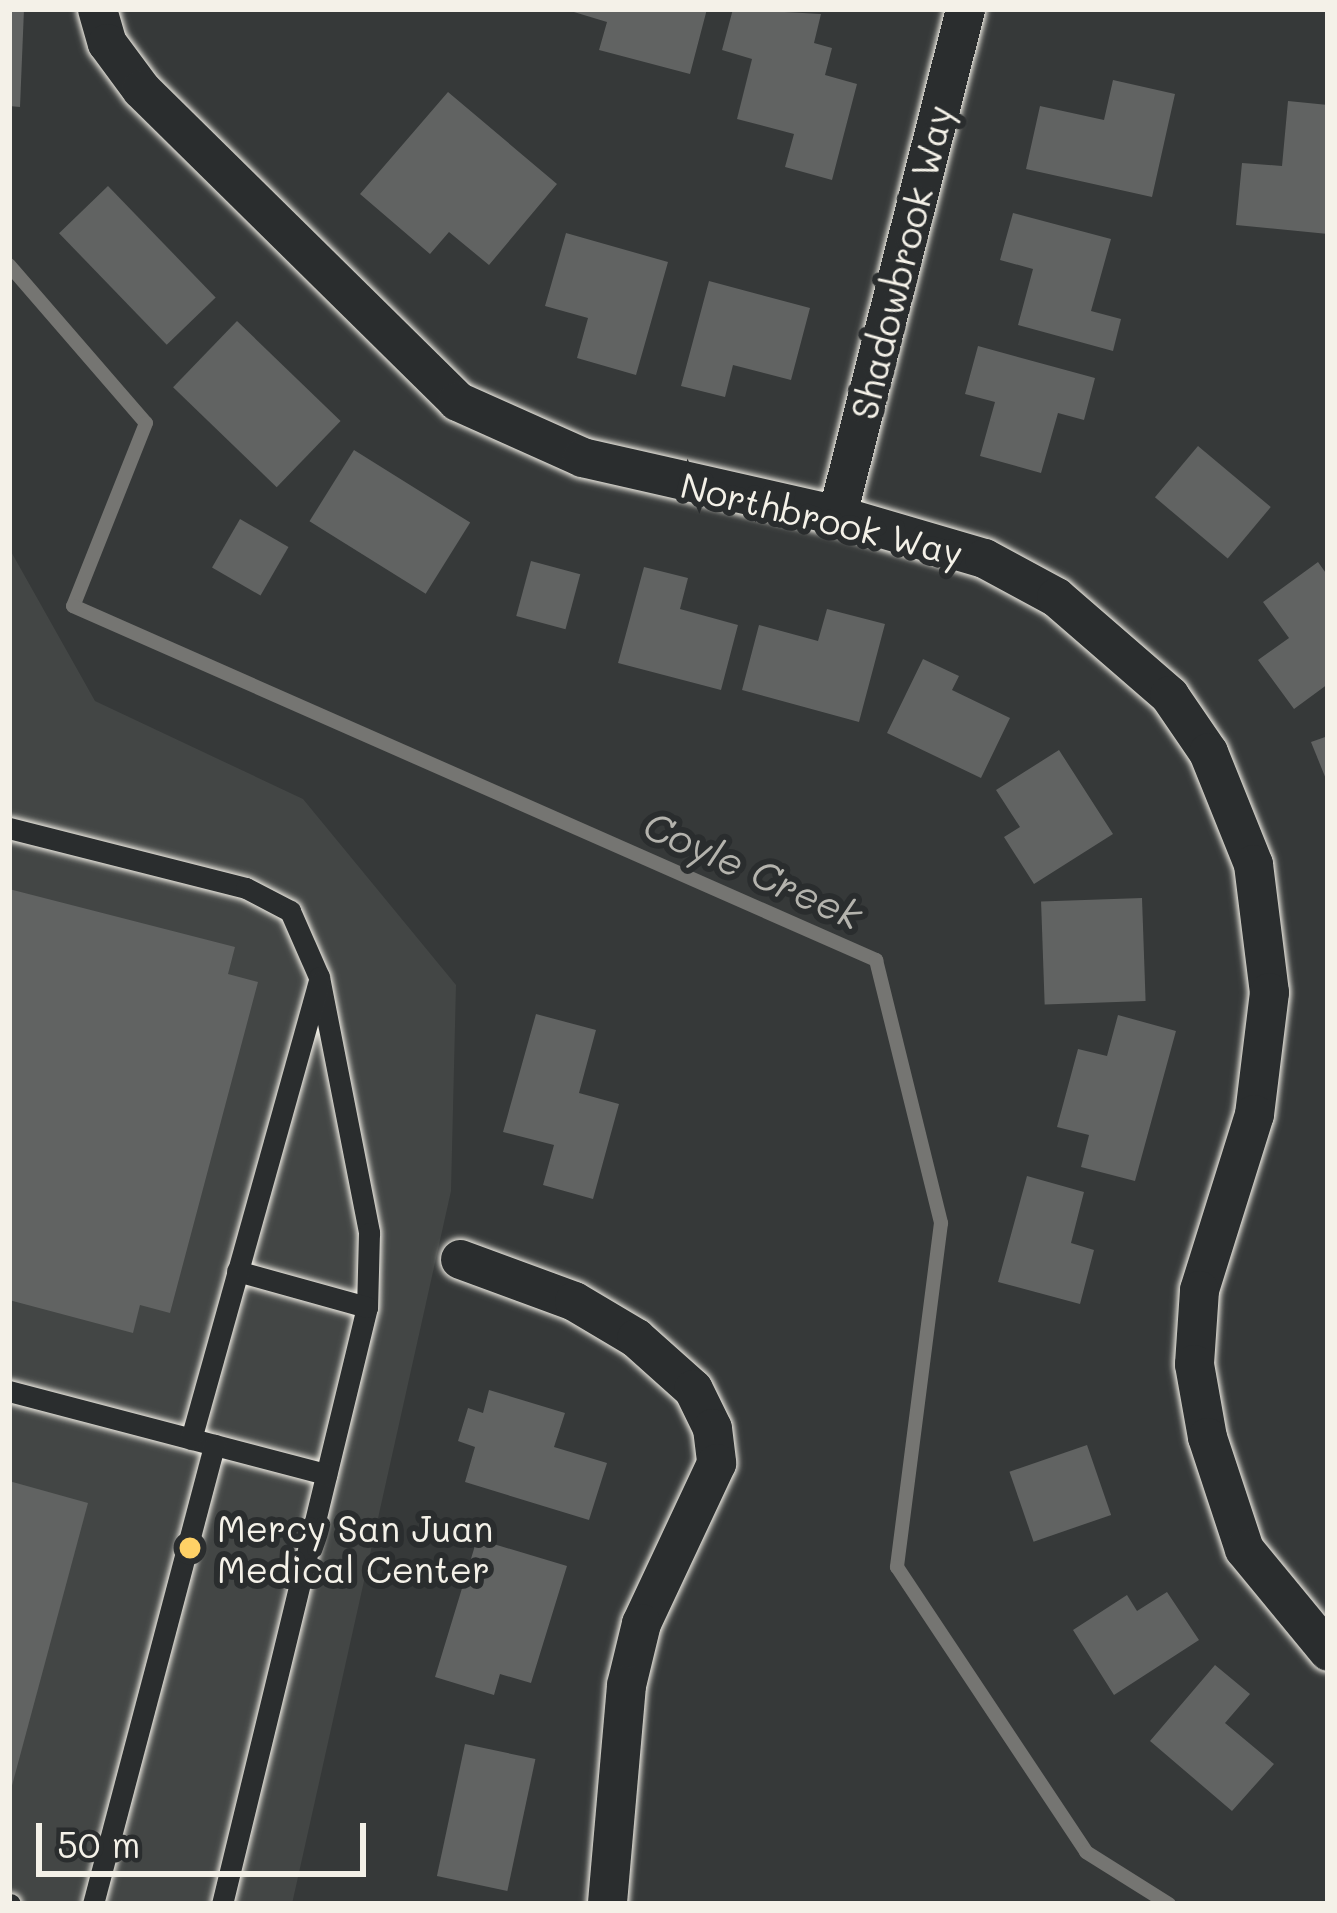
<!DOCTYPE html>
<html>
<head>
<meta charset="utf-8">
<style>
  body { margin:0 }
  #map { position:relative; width:1337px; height:1913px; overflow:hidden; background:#363939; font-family:Mali,sans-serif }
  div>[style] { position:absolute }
  .built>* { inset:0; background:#434645 }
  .stream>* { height:14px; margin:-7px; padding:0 7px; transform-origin:7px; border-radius:7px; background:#757572 }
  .building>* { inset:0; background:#616362; transform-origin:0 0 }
  .roads { filter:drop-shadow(0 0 3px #f4f1e8) drop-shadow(0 0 3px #f4f1e8) }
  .service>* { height:21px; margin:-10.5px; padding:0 10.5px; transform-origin:10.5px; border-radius:10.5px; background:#2a2d2e }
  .minor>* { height:39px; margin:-19.5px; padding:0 19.5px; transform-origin:19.5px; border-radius:19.5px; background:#2a2d2e }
  .dots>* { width:33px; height:33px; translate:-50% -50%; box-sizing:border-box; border:6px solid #2a2d2e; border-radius:50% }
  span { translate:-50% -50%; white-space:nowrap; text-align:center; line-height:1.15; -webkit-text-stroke:12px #2a2d2e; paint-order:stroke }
  .street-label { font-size:36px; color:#f4f1e8 }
  .poi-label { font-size:36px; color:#f4f1e8 }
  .left { translate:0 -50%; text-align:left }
  .water-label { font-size:39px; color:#b4b3ad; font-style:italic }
  .frame { position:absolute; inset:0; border:12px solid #f4f1e8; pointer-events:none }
  .scale { position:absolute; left:36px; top:1823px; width:330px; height:54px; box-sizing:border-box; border:6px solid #f4f1e8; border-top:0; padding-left:15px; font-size:36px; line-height:42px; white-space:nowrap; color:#f4f1e8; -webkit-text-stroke:9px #2a2d2e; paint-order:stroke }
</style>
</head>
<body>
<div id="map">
  <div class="built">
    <i style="clip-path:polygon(9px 548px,95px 701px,303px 799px,456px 985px,451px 1191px,292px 1904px,9px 1904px)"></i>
  </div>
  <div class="stream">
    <i style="left:9px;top:265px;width:209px;rotate:49.1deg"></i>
    <i style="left:146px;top:423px;width:197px;rotate:111.7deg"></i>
    <i style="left:73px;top:606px;width:878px;rotate:23.79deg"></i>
    <i style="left:876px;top:960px;width:271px;rotate:76.1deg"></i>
    <i style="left:941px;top:1223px;width:347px;rotate:97.3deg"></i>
    <i style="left:897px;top:1567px;width:342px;rotate:56.4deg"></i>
    <i style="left:1086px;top:1852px;width:98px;rotate:32.1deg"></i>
  </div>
  <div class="building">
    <i style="clip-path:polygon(9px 9px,24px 9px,20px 107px,9px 106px)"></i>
    <i style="clip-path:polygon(564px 9px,707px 9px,690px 74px,599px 50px,607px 22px)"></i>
    <i style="clip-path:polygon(733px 9px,821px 14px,814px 43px,832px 48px,825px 75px,857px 84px,832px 180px,785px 167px,794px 134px,737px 119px,752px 59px,722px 50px)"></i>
    <i style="clip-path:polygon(1113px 80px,1175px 94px,1152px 197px,1026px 169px,1040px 106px,1104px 120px)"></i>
    <i style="clip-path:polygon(448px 92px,557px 184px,489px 265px,449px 232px,430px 254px,360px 194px)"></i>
    <i style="clip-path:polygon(1288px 101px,1328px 105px,1328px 234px,1236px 225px,1242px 163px,1282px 166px)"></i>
    <i style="left:108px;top:186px;width:155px;height:68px;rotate:46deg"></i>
    <i style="clip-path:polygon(1013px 213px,1111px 239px,1091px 311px,1121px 319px,1113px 351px,1018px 325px,1033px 269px,1000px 260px)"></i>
    <i style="clip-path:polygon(566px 233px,668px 262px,636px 375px,577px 358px,588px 318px,545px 306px)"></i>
    <i style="clip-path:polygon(709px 281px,810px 308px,791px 380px,733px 365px,725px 397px,681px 386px)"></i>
    <i style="left:237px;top:321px;width:144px;height:92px;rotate:44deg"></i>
    <i style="clip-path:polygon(978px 346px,1095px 378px,1084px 420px,1058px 413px,1041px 473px,980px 456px,995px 402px,965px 394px)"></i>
    <i style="left:1198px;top:446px;width:95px;height:67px;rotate:40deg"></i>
    <i style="left:354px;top:450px;width:137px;height:84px;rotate:32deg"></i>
    <i style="left:240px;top:519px;width:56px;height:56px;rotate:30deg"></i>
    <i style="left:531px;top:561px;width:51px;height:57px;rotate:15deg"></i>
    <i style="clip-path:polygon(1318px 562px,1328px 576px,1328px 684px,1294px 709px,1258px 660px,1289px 638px,1263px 602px)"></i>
    <i style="clip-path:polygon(644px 567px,688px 578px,680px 609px,738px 625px,721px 690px,618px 663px)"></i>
    <i style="clip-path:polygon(827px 609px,885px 624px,859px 722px,742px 690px,759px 625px,818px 641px)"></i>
    <i style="clip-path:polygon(923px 659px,959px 676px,952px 690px,1010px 718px,981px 778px,887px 733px)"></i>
    <i style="clip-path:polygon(1328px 736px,1328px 784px,1311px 742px)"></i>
    <i style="clip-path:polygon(1059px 750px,1113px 834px,1034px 884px,1004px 837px,1020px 827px,996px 790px)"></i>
    <i style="clip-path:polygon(9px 889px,235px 947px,228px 974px,258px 982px,170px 1313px,140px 1305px,133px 1333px,9px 1300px)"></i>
    <i style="left:1142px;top:898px;width:103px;height:101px;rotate:88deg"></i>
    <i style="clip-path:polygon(536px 1014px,596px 1030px,579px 1093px,619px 1104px,593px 1199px,543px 1185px,554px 1145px,503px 1132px)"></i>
    <i style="clip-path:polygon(1118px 1015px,1176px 1031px,1135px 1181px,1081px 1167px,1089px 1135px,1057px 1127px,1078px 1049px,1107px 1056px)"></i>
    <i style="clip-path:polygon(1027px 1176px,1084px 1192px,1071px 1243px,1094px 1250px,1080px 1304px,998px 1282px)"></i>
    <i style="clip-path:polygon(489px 1390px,565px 1413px,554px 1447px,607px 1463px,589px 1520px,465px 1482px,475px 1447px,458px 1441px,468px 1408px,483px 1413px)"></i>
    <i style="left:1087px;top:1445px;width:74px;height:82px;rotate:71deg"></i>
    <i style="clip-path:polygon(9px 1481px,88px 1503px,10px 1793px,9px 1793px)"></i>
    <i style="clip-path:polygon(477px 1539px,567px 1566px,531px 1683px,500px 1674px,494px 1695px,435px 1677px)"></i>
    <i style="clip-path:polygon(1167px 1592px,1199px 1640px,1114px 1695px,1073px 1630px,1127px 1595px,1137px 1611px)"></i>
    <i style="clip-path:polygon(1215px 1665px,1250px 1694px,1225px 1723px,1274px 1764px,1232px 1811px,1150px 1741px)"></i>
    <i style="left:465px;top:1744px;width:72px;height:135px;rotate:12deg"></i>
  </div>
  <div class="roads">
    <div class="service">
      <i style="left:9px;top:828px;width:244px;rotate:14.2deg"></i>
      <i style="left:246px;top:888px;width:50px;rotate:27.6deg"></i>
      <i style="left:290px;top:911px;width:72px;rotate:66.3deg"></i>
      <i style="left:319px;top:977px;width:261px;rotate:78.9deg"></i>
      <i style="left:369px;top:1233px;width:74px;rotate:91.5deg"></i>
      <i style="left:367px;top:1307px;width:614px;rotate:103.65deg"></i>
      <i style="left:237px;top:1271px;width:135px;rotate:15.5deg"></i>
      <i style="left:9px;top:1391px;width:328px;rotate:14.7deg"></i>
      <i style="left:191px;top:1439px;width:473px;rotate:-74.4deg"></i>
      <i style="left:9px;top:1904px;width:1px"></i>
      <i style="left:93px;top:1904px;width:475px;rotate:-75.2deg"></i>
    </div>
    <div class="minor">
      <i style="left:97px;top:9px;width:35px;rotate:74deg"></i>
      <i style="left:107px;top:43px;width:57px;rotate:53.5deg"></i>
      <i style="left:141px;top:89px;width:444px;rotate:44.6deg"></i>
      <i style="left:457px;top:401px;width:137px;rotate:24.1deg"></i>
      <i style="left:582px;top:457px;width:262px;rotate:12.8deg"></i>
      <i style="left:837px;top:515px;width:153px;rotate:16.3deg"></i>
      <i style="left:984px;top:558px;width:82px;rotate:28.4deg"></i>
      <i style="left:1056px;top:597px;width:150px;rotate:40.9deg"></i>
      <i style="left:1169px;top:695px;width:69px;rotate:55.6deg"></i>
      <i style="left:1208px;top:752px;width:121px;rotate:68.1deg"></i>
      <i style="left:1253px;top:864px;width:129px;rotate:82.9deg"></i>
      <i style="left:1269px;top:992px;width:123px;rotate:97deg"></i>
      <i style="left:1254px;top:1114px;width:184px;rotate:107.4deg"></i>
      <i style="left:1199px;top:1290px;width:74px;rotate:93.9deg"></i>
      <i style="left:1194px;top:1364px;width:74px;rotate:79.9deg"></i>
      <i style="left:1207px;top:1437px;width:118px;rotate:71.7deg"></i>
      <i style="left:1244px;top:1549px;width:132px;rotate:50.5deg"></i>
      <i style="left:837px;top:515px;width:522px;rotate:-75.8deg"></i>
      <i style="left:460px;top:1259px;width:121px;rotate:20.2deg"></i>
      <i style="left:574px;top:1301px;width:72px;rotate:30.8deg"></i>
      <i style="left:636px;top:1338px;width:76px;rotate:41.8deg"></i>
      <i style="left:693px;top:1389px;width:43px;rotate:64deg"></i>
      <i style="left:712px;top:1428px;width:35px;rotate:83deg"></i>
      <i style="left:716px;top:1463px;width:177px;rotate:115.1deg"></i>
      <i style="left:641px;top:1623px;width:64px;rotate:103.6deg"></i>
      <i style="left:626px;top:1685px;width:220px;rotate:95deg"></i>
    </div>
  </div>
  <div class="dots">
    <i style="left:190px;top:1548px;background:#ffd166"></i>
  </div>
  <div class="street-label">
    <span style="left:901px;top:262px;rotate:-76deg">Shadowbrook Way</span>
    <span style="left:822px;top:518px;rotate:14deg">Northbrook Way</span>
  </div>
  <div class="poi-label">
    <span class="left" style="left:217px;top:1548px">Mercy San Juan<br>Medical Center</span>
  </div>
  <div class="water-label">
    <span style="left:753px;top:870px;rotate:24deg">Coyle Creek</span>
  </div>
  <div class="frame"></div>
  <div class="scale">50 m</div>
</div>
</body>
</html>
